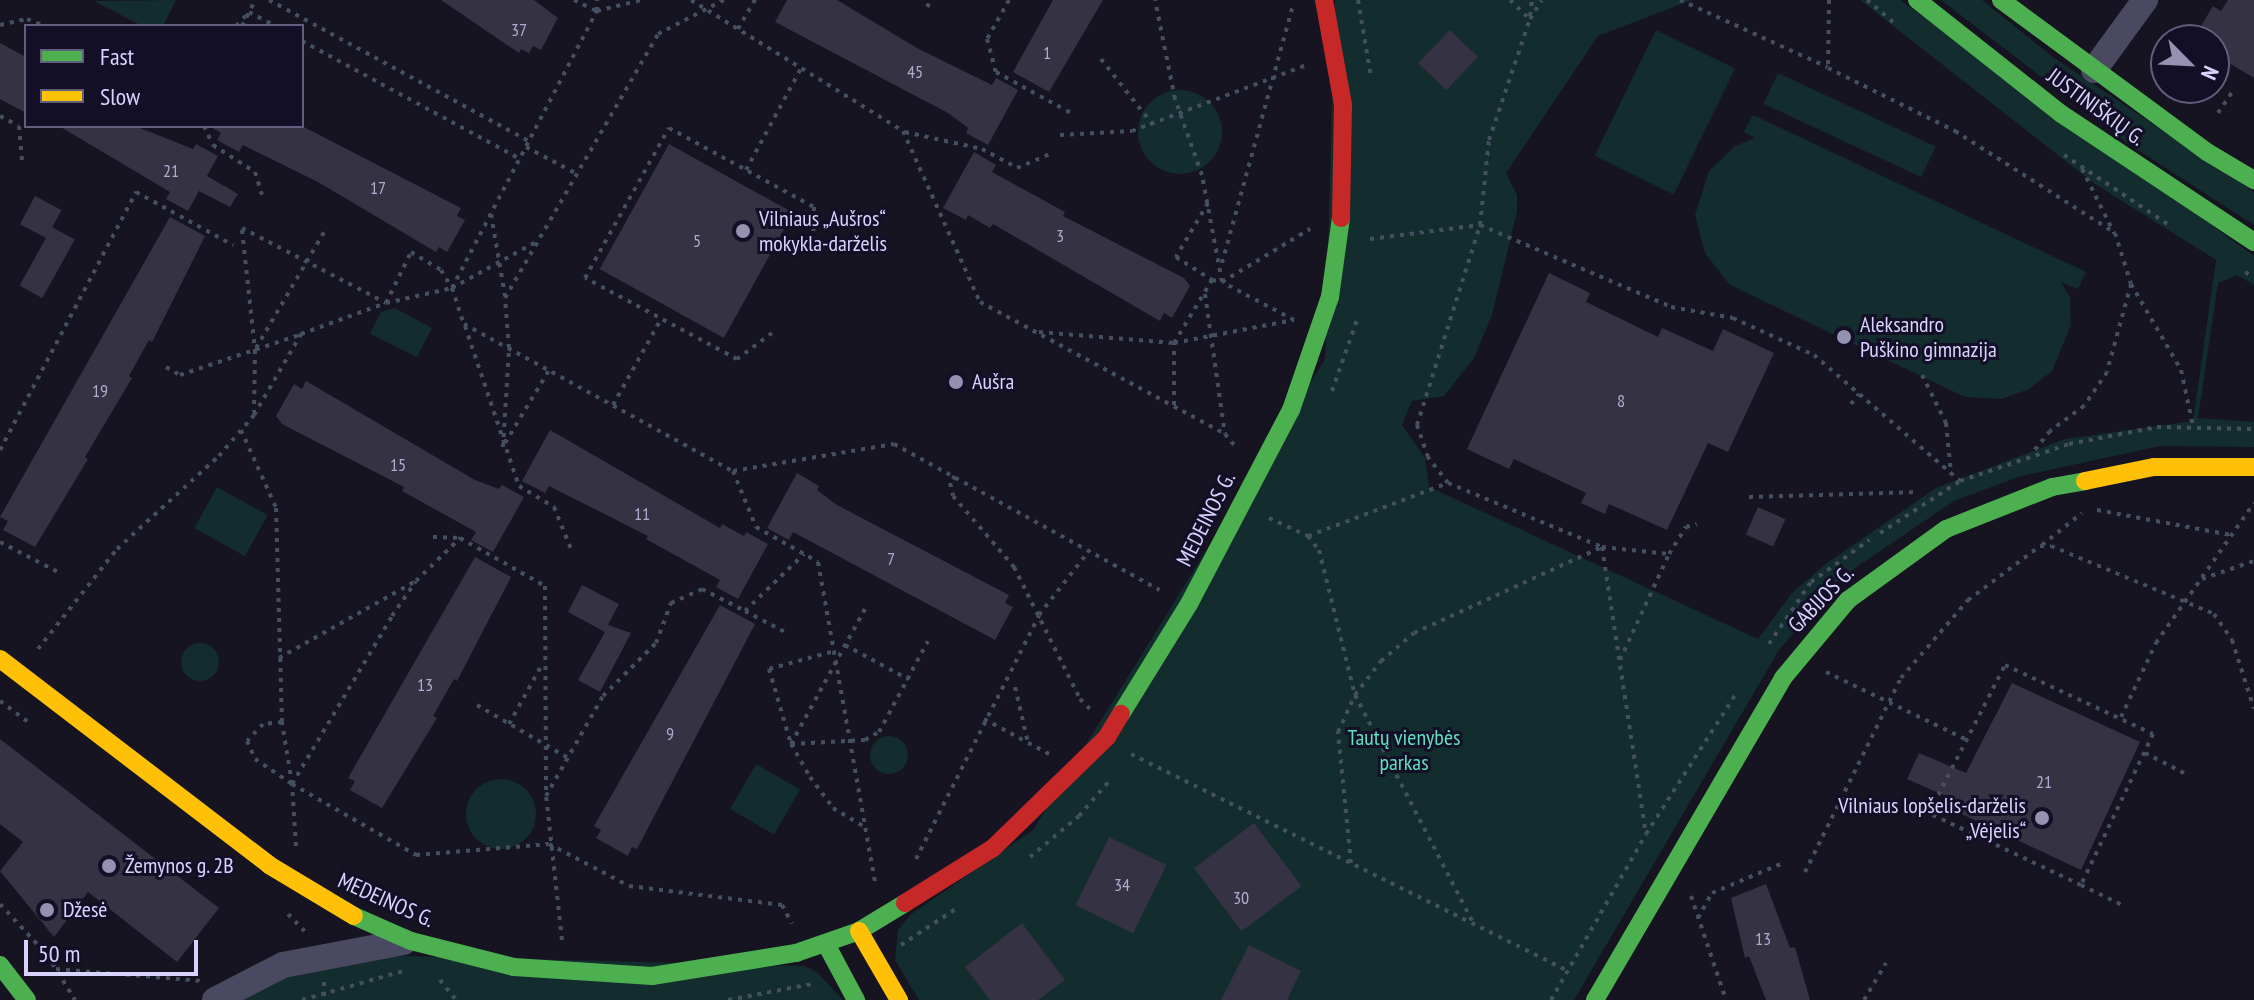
<!DOCTYPE html>
<html>
<head>
<meta charset="utf-8">
<style>
  body { margin:0 }
  #map { position:relative; width:2254px; height:1000px; overflow:hidden; background:#161421; font-family:"PT Sans Narrow",sans-serif }
  div>[style] { position:absolute }
  .green>* { inset:0; background:#132c2d; transform-origin:0 0 }
  .round { border-radius:50% }
  .building>* { inset:0; background:#343243; transform-origin:0 0 }
  .path>* { height:4px; margin-top:-2px; transform-origin:0; background:repeating-linear-gradient(90deg,#44505f 0 4px,transparent 0 10px) }
  .street>* { height:26px; margin:-13px; padding:0 13px; transform-origin:13px; border-radius:13px; background:#4a4962 }
  .fast>* { height:18px; margin:-9px; padding:0 9px; transform-origin:9px; border-radius:9px; background:#4caf50 }
  .slow>* { height:18px; margin:-9px; padding:0 9px; transform-origin:9px; border-radius:9px; background:#ffc107 }
  .jam>* { height:18px; margin:-9px; padding:0 9px; transform-origin:9px; border-radius:9px; background:#c62828 }
  .dots>* { width:22px; height:22px; translate:-50% -50%; box-sizing:border-box; border:4px solid #130f26; border-radius:50% }
  span { translate:-50% -50%; white-space:nowrap; text-align:center; line-height:1.15; -webkit-text-stroke:6px #130f26; paint-order:stroke }
  .number-label { font-size:18px; color:#b0acd0 }
  .number-label span { -webkit-text-stroke-width:0 }
  .street-label { font-size:22px; color:#d9d4ff }
  .poi-label { font-size:22px; color:#d9d4ff }
  .left { translate:0 -50%; text-align:left }
  .right { translate:-100% -50%; text-align:right }
  .park-label { font-size:22px; color:#5fe0c0 }
  .legend { position:absolute; left:24px; top:24px; width:280px; height:104px; box-sizing:border-box; background:#130f26; border:2px solid #625e7d; margin:0; padding:10px 14px; list-style:none; font-size:24px; color:#d9d4ff }
  .legend li { display:flex; align-items:center; gap:16px; height:40px }
  .legend b { width:40px; border:2px solid #625e7d }
  .north { position:absolute; left:2150px; top:24px; width:80px; height:80px; box-sizing:border-box; background:#130f26; border:2px solid #625e7d; border-radius:50%; rotate:114deg; font-size:22px; font-weight:700; line-height:32px; text-align:center; color:#d9d4ff }
  .north::after { content:''; display:block; margin:auto; width:28px; height:36px; background:#9591b1; clip-path:polygon(50% 0,100% 100%,50% 72%,0 100%) }
  .scale { position:absolute; left:24px; top:940px; width:174px; height:36px; box-sizing:border-box; border:4px solid #d9d4ff; border-top:0; padding-left:10px; font-size:24px; line-height:28px; white-space:nowrap; color:#d9d4ff; -webkit-text-stroke:6px #130f26; paint-order:stroke }
</style>
</head>
<body>
<div id="map">
  <div class="green">
    <i style="clip-path:polygon(176px 0,163px 26px,142px 26px,94px 1px)"></i>
    <i style="clip-path:polygon(1335px 0,1692px 0,1598px 36px,1506px 173px,1517px 195px,1517px 212px,1492px 315px,1474px 358px,1444px 396px,1412px 401px,1402px 425px,1425px 458px,1429px 487px,1758px 639px,1792px 593px,1827px 563px,1936px 488px,2065px 439px,2193px 421px,2216px 260px,2095px 184px,1860px 0,1900px 0,2254px 256px,2254px 285px,2237px 275px,2218px 283px,2198px 418px,2254px 422px,2254px 447px,2160px 446px,2021px 476px,1954px 501px,1842px 577px,1779px 650px,1574px 1000px,919px 1000px,895px 960px,898px 930px,910px 915px,1033px 830px,1325px 359px)"></i>
    <i style="clip-path:polygon(1941px 0,1982px 0,2053px 57px,2254px 192px,2254px 225px,2130px 145px)"></i>
    <i style="left:1656px;top:30px;width:88px;height:140px;rotate:26deg"></i>
    <i style="left:1778px;top:73px;width:174px;height:34px;rotate:25deg"></i>
    <i class="round" style="left:1138px;top:90px;width:84px;height:84px"></i>
    <i style="clip-path:polygon(1753px 115px,2086px 272px,2078px 289px,2061px 282px,2070px 298px,2071px 325px,2052px 371px,2029px 389px,2002px 399px,1965px 397px,1730px 285px,1705px 253px,1695px 215px,1709px 171px,1735px 146px,1755px 138px,1744px 132px)"></i>
    <i style="clip-path:polygon(395px 308px,432px 328px,417px 357px,370px 334px,381px 312px)"></i>
    <i style="left:217px;top:487px;width:58px;height:47px;rotate:29deg"></i>
    <i class="round" style="left:181px;top:643px;width:38px;height:38px"></i>
    <i class="round" style="left:870px;top:736px;width:38px;height:38px"></i>
    <i style="left:756px;top:764px;width:51px;height:52px;rotate:30deg"></i>
    <i class="round" style="left:466px;top:779px;width:70px;height:70px"></i>
    <i style="clip-path:polygon(403px 956px,804px 966px,817px 972px,843px 1000px,235px 1000px,284px 974px,352px 960px)"></i>
  </div>
  <div class="building">
    <i style="clip-path:polygon(441px 0,534px 0,558px 18px,541px 50px,533px 46px,529px 53px,521px 49px,519px 53px)"></i>
    <i style="clip-path:polygon(787px 0,837px 0,917px 48px,992px 85px,996px 78px,1018px 90px,988px 145px,966px 133px,968px 128px,948px 113px,775px 22px)"></i>
    <i style="clip-path:polygon(1053px 0,1103px 0,1049px 92px,1013px 72px)"></i>
    <i style="clip-path:polygon(2228px 0,2254px 0,2254px 78px,2214px 54px,2214px 40px,2201px 40px,2204px 34px,2198px 31px,2213px 6px,2221px 11px)"></i>
    <i style="left:1450px;top:30px;width:39px;height:46px;rotate:44deg"></i>
    <i style="clip-path:polygon(0 43px,26px 57px,26px 113px,0 99px)"></i>
    <i style="clip-path:polygon(59px 126px,135px 126px,193px 149px,196px 144px,218px 156px,207px 176px,238px 194px,230px 207px,199px 191px,188px 211px,166px 199px,170px 192px)"></i>
    <i style="clip-path:polygon(209px 126px,302px 126px,461px 208px,457px 216px,465px 220px,447px 252px,439px 247px,436px 252px,318px 182px,243px 145px,239px 152px,217px 140px,221px 133px)"></i>
    <i style="left:669px;top:144px;width:142px;height:143px;rotate:29deg"></i>
    <i style="clip-path:polygon(974px 152px,996px 165px,992px 172px,1065px 212px,1063px 216px,1184px 278px,1190px 286px,1172px 318px,1164px 313px,1160px 321px,993px 224px,990px 228px,968px 215px,966px 220px,943px 208px)"></i>
    <i style="left:35px;top:196px;width:30px;height:32px;rotate:28deg"></i>
    <i style="clip-path:polygon(170px 217px,205px 236px,152px 342px,149px 340px,129px 376px,132px 378px,85px 457px,88px 459px,35px 547px,3px 530px,8px 521px,0 517px)"></i>
    <i style="left:52px;top:227px;width:26px;height:67px;rotate:29deg"></i>
    <i style="clip-path:polygon(1549px 273px,1590px 293px,1586px 302px,1658px 337px,1662px 328px,1713px 351px,1723px 329px,1774px 353px,1728px 452px,1708px 443px,1667px 530px,1609px 504px,1605px 514px,1581px 503px,1586px 493px,1514px 459px,1509px 469px,1467px 449px)"></i>
    <i style="clip-path:polygon(306px 381px,475px 480px,499px 489px,502px 485px,524px 497px,493px 552px,471px 540px,476px 532px,402px 491px,404px 487px,282px 424px,276px 416px,294px 384px,302px 389px)"></i>
    <i style="clip-path:polygon(550px 430px,720px 528px,722px 524px,744px 536px,746px 532px,768px 544px,738px 599px,716px 587px,720px 580px,646px 539px,648px 536px,549px 486px,545px 493px,522px 481px)"></i>
    <i style="clip-path:polygon(797px 473px,819px 486px,817px 490px,837px 505px,1009px 595px,1005px 603px,1013px 607px,995px 640px,793px 532px,789px 540px,767px 528px)"></i>
    <i style="left:1758px;top:507px;width:30px;height:30px;rotate:24deg"></i>
    <i style="clip-path:polygon(475px 557px,511px 577px,457px 681px,454px 679px,433px 716px,437px 718px,382px 808px,350px 790px,355px 781px,348px 778px)"></i>
    <i style="clip-path:polygon(582px 585px,619px 604px,608px 625px,631px 633px,600px 692px,578px 680px,605px 632px,568px 612px)"></i>
    <i style="clip-path:polygon(720px 605px,755px 624px,637px 849px,632px 847px,628px 856px,596px 838px,601px 830px,594px 826px)"></i>
    <i style="clip-path:polygon(2012px 683px,2140px 742px,2081px 870px,1953px 810px,1957px 801px,1907px 779px,1919px 753px,1966px 773px)"></i>
    <i style="clip-path:polygon(0 739px,219px 908px,177px 962px,88px 892px,54px 937px,0 871px,23px 842px,0 824px)"></i>
    <i style="left:1254px;top:823px;width:79px;height:75px;rotate:53deg"></i>
    <i style="left:1109px;top:837px;width:64px;height:76px;rotate:26deg"></i>
    <i style="clip-path:polygon(1766px 884px,1790px 948px,1795px 947px,1810px 1000px,1766px 1000px,1749px 956px,1745px 958px,1731px 898px)"></i>
    <i style="clip-path:polygon(1022px 923px,1065px 980px,1038px 1000px,990px 1000px,965px 967px)"></i>
    <i style="clip-path:polygon(1249px 945px,1301px 971px,1287px 1000px,1221px 1000px)"></i>
  </div>
  <div class="path">
    <i style="left:269px;top:0;width:296px;rotate:28.5deg"></i>
    <i style="left:574px;top:0;width:25px;rotate:26deg"></i>
    <i style="left:597px;top:11px;width:45px;rotate:-14deg"></i>
    <i style="left:691px;top:0;width:249px;rotate:31.7deg"></i>
    <i style="left:903px;top:131px;width:188px;rotate:65.8deg"></i>
    <i style="left:980px;top:302px;width:278px;rotate:28.3deg"></i>
    <i style="left:1225px;top:434px;width:17px;rotate:50deg"></i>
    <i style="left:1009px;top:0;width:45px;rotate:119.4deg"></i>
    <i style="left:987px;top:39px;width:34px;rotate:75deg"></i>
    <i style="left:996px;top:72px;width:85px;rotate:28.7deg"></i>
    <i style="left:1358px;top:0;width:78px;rotate:80.4deg"></i>
    <i style="left:1510px;top:0;width:28px;rotate:44deg"></i>
    <i style="left:1680px;top:0;width:162px;rotate:24.5deg"></i>
    <i style="left:1829px;top:0;width:68px;rotate:90.8deg"></i>
    <i style="left:1828px;top:68px;width:142px;rotate:26.4deg"></i>
    <i style="left:1955px;top:131px;width:190px;rotate:32.5deg"></i>
    <i style="left:2115px;top:233px;width:53px;rotate:72.6deg"></i>
    <i style="left:2131px;top:284px;width:91px;rotate:105.3deg"></i>
    <i style="left:2107px;top:372px;width:41px;rotate:124.1deg"></i>
    <i style="left:2084px;top:406px;width:42px;rotate:143.7deg"></i>
    <i style="left:2050px;top:431px;width:27px;rotate:129deg"></i>
    <i style="left:1867px;top:0;width:38px;rotate:40deg"></i>
    <i style="left:927px;top:7px;width:8px;rotate:-60deg"></i>
    <i style="left:1530px;top:16px;width:16px;rotate:-83deg"></i>
    <i style="left:0;top:25px;width:28px;rotate:-13deg"></i>
    <i style="left:27px;top:19px;width:19px;rotate:21deg"></i>
    <i style="left:236px;top:26px;width:19px;rotate:-47deg"></i>
    <i style="left:249px;top:12px;width:30px;rotate:28deg"></i>
    <i style="left:242px;top:26px;width:29px;rotate:-63deg"></i>
    <i style="left:738px;top:29px;width:34px;rotate:-60deg"></i>
    <i style="left:302px;top:41px;width:248px;rotate:28.4deg"></i>
    <i style="left:1101px;top:59px;width:84px;rotate:51.8deg"></i>
    <i style="left:2218px;top:113px;width:27px;rotate:-56deg"></i>
    <i style="left:0;top:116px;width:21px;rotate:28deg"></i>
    <i style="left:19px;top:126px;width:34px;rotate:85deg"></i>
    <i style="left:204px;top:126px;width:21px;rotate:65deg"></i>
    <i style="left:213px;top:145px;width:50px;rotate:32.7deg"></i>
    <i style="left:255px;top:172px;width:27px;rotate:73deg"></i>
    <i style="left:905px;top:132px;width:79px;rotate:12.4deg"></i>
    <i style="left:982px;top:149px;width:40px;rotate:28deg"></i>
    <i style="left:1017px;top:168px;width:39px;rotate:-23deg"></i>
    <i style="left:1060px;top:135px;width:72px;rotate:-3.2deg"></i>
    <i style="left:1132px;top:131px;width:187px;rotate:-20.7deg"></i>
    <i style="left:526px;top:147px;width:58px;rotate:27.9deg"></i>
    <i style="left:2064px;top:155px;width:126px;rotate:33.7deg"></i>
    <i style="left:2082px;top:169px;width:72px;rotate:63.4deg"></i>
    <i style="left:746px;top:170px;width:114px;rotate:-61.6deg"></i>
    <i style="left:1208px;top:203px;width:63px;rotate:120.7deg"></i>
    <i style="left:1176px;top:257px;width:43px;rotate:32.6deg"></i>
    <i style="left:491px;top:214px;width:83px;rotate:80.3deg"></i>
    <i style="left:242px;top:228px;width:162px;rotate:27.5deg"></i>
    <i style="left:386px;top:303px;width:57px;rotate:-63.9deg"></i>
    <i style="left:411px;top:252px;width:35px;rotate:31deg"></i>
    <i style="left:441px;top:270px;width:21px;rotate:59deg"></i>
    <i style="left:452px;top:288px;width:313px;rotate:-62.4deg"></i>
    <i style="left:597px;top:11px;width:11px;rotate:-90deg"></i>
    <i style="left:242px;top:230px;width:121px;rotate:83.8deg"></i>
    <i style="left:255px;top:350px;width:62px;rotate:90.9deg"></i>
    <i style="left:1370px;top:239px;width:111px;rotate:-7.3deg"></i>
    <i style="left:1480px;top:225px;width:208px;rotate:23.2deg"></i>
    <i style="left:1671px;top:307px;width:63px;rotate:10.1deg"></i>
    <i style="left:1733px;top:318px;width:89px;rotate:24.6deg"></i>
    <i style="left:1814px;top:355px;width:193px;rotate:40.8deg"></i>
    <i style="left:1222px;top:263px;width:267px;rotate:-74.6deg"></i>
    <i style="left:2245px;top:272px;width:10px;rotate:29deg"></i>
    <i style="left:2131px;top:284px;width:99px;rotate:59.8deg"></i>
    <i style="left:2181px;top:370px;width:57px;rotate:77.9deg"></i>
    <i style="left:452px;top:288px;width:38px;rotate:72deg"></i>
    <i style="left:464px;top:324px;width:307px;rotate:28.7deg"></i>
    <i style="left:733px;top:471px;width:163px;rotate:-9.5deg"></i>
    <i style="left:894px;top:444px;width:303px;rotate:28.8deg"></i>
    <i style="left:1205px;top:294px;width:141px;rotate:81.9deg"></i>
    <i style="left:465px;top:326px;width:169px;rotate:71.4deg"></i>
    <i style="left:519px;top:486px;width:41px;rotate:31deg"></i>
    <i style="left:554px;top:507px;width:45px;rotate:68deg"></i>
    <i style="left:1039px;top:332px;width:135px;rotate:4.7deg"></i>
    <i style="left:1174px;top:343px;width:122px;rotate:-10.9deg"></i>
    <i style="left:1294px;top:320px;width:81px;rotate:-152.2deg"></i>
    <i style="left:1222px;top:282px;width:109px;rotate:-100.6deg"></i>
    <i style="left:1202px;top:175px;width:81px;rotate:-109.6deg"></i>
    <i style="left:1175px;top:99px;width:101px;rotate:-101.4deg"></i>
    <i style="left:772px;top:333px;width:44px;rotate:143.4deg"></i>
    <i style="left:737px;top:359px;width:172px;rotate:-151.9deg"></i>
    <i style="left:585px;top:278px;width:172px;rotate:-60.8deg"></i>
    <i style="left:669px;top:128px;width:165px;rotate:28.6deg"></i>
    <i style="left:814px;top:207px;width:47px;rotate:91.2deg"></i>
    <i style="left:256px;top:348px;width:140px;rotate:-59.6deg"></i>
    <i style="left:166px;top:367px;width:16px;rotate:30deg"></i>
    <i style="left:180px;top:375px;width:126px;rotate:-18.6deg"></i>
    <i style="left:1922px;top:375px;width:54px;rotate:63.4deg"></i>
    <i style="left:1946px;top:423px;width:50px;rotate:84.3deg"></i>
    <i style="left:1332px;top:391px;width:75px;rotate:-70.6deg"></i>
    <i style="left:1851px;top:404px;width:13px;rotate:-51deg"></i>
    <i style="left:613px;top:405px;width:98px;rotate:-60.8deg"></i>
    <i style="left:1174px;top:405px;width:62px;rotate:-90deg"></i>
    <i style="left:1174px;top:343px;width:74px;rotate:-58.9deg"></i>
    <i style="left:1212px;top:280px;width:10px;rotate:11deg"></i>
    <i style="left:1222px;top:282px;width:103px;rotate:-31.1deg"></i>
    <i style="left:241px;top:430px;width:85px;rotate:65.8deg"></i>
    <i style="left:276px;top:508px;width:214px;rotate:88.4deg"></i>
    <i style="left:505px;top:443px;width:85px;rotate:-58.9deg"></i>
    <i style="left:503px;top:447px;width:99px;rotate:-86.5deg"></i>
    <i style="left:509px;top:348px;width:50px;rotate:-94.6deg"></i>
    <i style="left:505px;top:298px;width:305px;rotate:-59.9deg"></i>
    <i style="left:658px;top:34px;width:74px;rotate:-27.3deg"></i>
    <i style="left:0;top:450px;width:292px;rotate:-62.2deg"></i>
    <i style="left:136px;top:192px;width:111px;rotate:28.7deg"></i>
    <i style="left:733px;top:471px;width:61px;rotate:67.7deg"></i>
    <i style="left:756px;top:527px;width:71px;rotate:29.4deg"></i>
    <i style="left:818px;top:562px;width:329px;rotate:79.9deg"></i>
    <i style="left:955px;top:476px;width:9px;rotate:126deg"></i>
    <i style="left:950px;top:483px;width:13px;rotate:77deg"></i>
    <i style="left:953px;top:496px;width:94px;rotate:49.3deg"></i>
    <i style="left:1014px;top:567px;width:148px;rotate:63.4deg"></i>
    <i style="left:1080px;top:699px;width:14px;rotate:45deg"></i>
    <i style="left:1448px;top:483px;width:33px;rotate:-128deg"></i>
    <i style="left:1428px;top:457px;width:34px;rotate:-109deg"></i>
    <i style="left:1417px;top:425px;width:210px;rotate:-72.5deg"></i>
    <i style="left:1480px;top:225px;width:85px;rotate:-84deg"></i>
    <i style="left:1489px;top:140px;width:128px;rotate:-71.3deg"></i>
    <i style="left:1530px;top:19px;width:22px;rotate:-58deg"></i>
    <i style="left:1749px;top:497px;width:169px;rotate:-1.7deg"></i>
    <i style="left:2097px;top:510px;width:136px;rotate:10.6deg"></i>
    <i style="left:1269px;top:518px;width:43px;rotate:24.8deg"></i>
    <i style="left:1308px;top:536px;width:18px;rotate:52deg"></i>
    <i style="left:1319px;top:550px;width:149px;rotate:76.1deg"></i>
    <i style="left:1355px;top:695px;width:257px;rotate:62.6deg"></i>
    <i style="left:1880px;top:533px;width:95px;rotate:-33deg"></i>
    <i style="left:1960px;top:481px;width:115px;rotate:-18.7deg"></i>
    <i style="left:2069px;top:444px;width:90px;rotate:-10.9deg"></i>
    <i style="left:2157px;top:427px;width:97px;rotate:1.2deg"></i>
    <i style="left:1308px;top:536px;width:150px;rotate:-20.7deg"></i>
    <i style="left:1448px;top:483px;width:167px;rotate:22.6deg"></i>
    <i style="left:1602px;top:547px;width:67px;rotate:6deg"></i>
    <i style="left:1669px;top:554px;width:32px;rotate:-58deg"></i>
    <i style="left:1686px;top:527px;width:11px;rotate:-15deg"></i>
    <i style="left:433px;top:537px;width:27px;rotate:2deg"></i>
    <i style="left:460px;top:538px;width:98px;rotate:29.5deg"></i>
    <i style="left:545px;top:586px;width:208px;rotate:89.7deg"></i>
    <i style="left:0;top:542px;width:68px;rotate:27.3deg"></i>
    <i style="left:2042px;top:545px;width:51px;rotate:-38.7deg"></i>
    <i style="left:2202px;top:579px;width:55px;rotate:-19.1deg"></i>
    <i style="left:745px;top:611px;width:50px;rotate:27.6deg"></i>
    <i style="left:1769px;top:644px;width:75px;rotate:-55.9deg"></i>
    <i style="left:1811px;top:582px;width:72px;rotate:-35.9deg"></i>
    <i style="left:845px;top:645px;width:72px;rotate:28.4deg"></i>
    <i style="left:38px;top:649px;width:127px;rotate:-51.7deg"></i>
    <i style="left:117px;top:549px;width:138px;rotate:-42.4deg"></i>
    <i style="left:219px;top:456px;width:54px;rotate:-49.5deg"></i>
    <i style="left:254px;top:415px;width:94px;rotate:-59.9deg"></i>
    <i style="left:301px;top:334px;width:90px;rotate:-20deg"></i>
    <i style="left:386px;top:303px;width:68px;rotate:-12.8deg"></i>
    <i style="left:452px;top:288px;width:98px;rotate:-28.7deg"></i>
    <i style="left:831px;top:652px;width:64px;rotate:164.7deg"></i>
    <i style="left:769px;top:669px;width:78px;rotate:73.7deg"></i>
    <i style="left:791px;top:744px;width:38px;rotate:60deg"></i>
    <i style="left:810px;top:777px;width:39px;rotate:53deg"></i>
    <i style="left:833px;top:808px;width:37px;rotate:31deg"></i>
    <i style="left:279px;top:658px;width:155px;rotate:-29.4deg"></i>
    <i style="left:1620px;top:660px;width:117px;rotate:-65.2deg"></i>
    <i style="left:2005px;top:665px;width:163px;rotate:25deg"></i>
    <i style="left:2153px;top:734px;width:167px;rotate:115.5deg"></i>
    <i style="left:2081px;top:885px;width:168px;rotate:-154.7deg"></i>
    <i style="left:1929px;top:813px;width:166px;rotate:-62.8deg"></i>
    <i style="left:1826px;top:672px;width:157px;rotate:25.7deg"></i>
    <i style="left:1015px;top:687px;width:57px;rotate:76.9deg"></i>
    <i style="left:0;top:701px;width:34px;rotate:37deg"></i>
    <i style="left:477px;top:705px;width:105px;rotate:30.2deg"></i>
    <i style="left:2121px;top:717px;width:82px;rotate:-64.7deg"></i>
    <i style="left:2156px;top:643px;width:171px;rotate:-55deg"></i>
    <i style="left:984px;top:719px;width:74px;rotate:28.3deg"></i>
    <i style="left:509px;top:724px;width:70px;rotate:-60.9deg"></i>
    <i style="left:791px;top:744px;width:74px;rotate:-3.1deg"></i>
    <i style="left:865px;top:740px;width:16px;rotate:-30deg"></i>
    <i style="left:879px;top:732px;width:103px;rotate:-61.7deg"></i>
    <i style="left:791px;top:744px;width:156px;rotate:-61.3deg"></i>
    <i style="left:2145px;top:753px;width:46px;rotate:27.1deg"></i>
    <i style="left:1131px;top:754px;width:486px;rotate:26.4deg"></i>
    <i style="left:292px;top:784px;width:63px;rotate:-99.2deg"></i>
    <i style="left:282px;top:722px;width:19px;rotate:174deg"></i>
    <i style="left:263px;top:724px;width:23px;rotate:133deg"></i>
    <i style="left:247px;top:741px;width:20px;rotate:66deg"></i>
    <i style="left:255px;top:759px;width:45px;rotate:34deg"></i>
    <i style="left:292px;top:784px;width:143px;rotate:29.8deg"></i>
    <i style="left:416px;top:855px;width:133px;rotate:-4.7deg"></i>
    <i style="left:549px;top:844px;width:90px;rotate:27.7deg"></i>
    <i style="left:629px;top:886px;width:154px;rotate:7.1deg"></i>
    <i style="left:782px;top:905px;width:21px;rotate:62deg"></i>
    <i style="left:296px;top:846px;width:62px;rotate:-93.7deg"></i>
    <i style="left:292px;top:784px;width:196px;rotate:-59.2deg"></i>
    <i style="left:392px;top:616px;width:42px;rotate:-55.6deg"></i>
    <i style="left:416px;top:581px;width:62px;rotate:-44.3deg"></i>
    <i style="left:1030px;top:857px;width:64px;rotate:-39.9deg"></i>
    <i style="left:1079px;top:816px;width:48px;rotate:-49.3deg"></i>
    <i style="left:916px;top:859px;width:273px;rotate:-63.2deg"></i>
    <i style="left:1039px;top:615px;width:80px;rotate:-52.1deg"></i>
    <i style="left:1351px;top:863px;width:132px;rotate:-95.7deg"></i>
    <i style="left:1338px;top:732px;width:41px;rotate:-65.3deg"></i>
    <i style="left:1355px;top:695px;width:43px;rotate:-52.6deg"></i>
    <i style="left:1381px;top:661px;width:43px;rotate:-40.3deg"></i>
    <i style="left:1414px;top:633px;width:207px;rotate:-24.6deg"></i>
    <i style="left:1602px;top:547px;width:290px;rotate:81.3deg"></i>
    <i style="left:1805px;top:872px;width:216px;rotate:-63.7deg"></i>
    <i style="left:1901px;top:678px;width:103px;rotate:-49.3deg"></i>
    <i style="left:1968px;top:600px;width:90px;rotate:-36.9deg"></i>
    <i style="left:2040px;top:546px;width:11px"></i>
    <i style="left:2051px;top:546px;width:177px;rotate:22.6deg"></i>
    <i style="left:2214px;top:614px;width:32px;rotate:55deg"></i>
    <i style="left:2232px;top:640px;width:72px;rotate:72.3deg"></i>
    <i style="left:2081px;top:885px;width:48px;rotate:26deg"></i>
    <i style="left:1691px;top:896px;width:110px;rotate:71.4deg"></i>
    <i style="left:0;top:904px;width:69px;rotate:47.3deg"></i>
    <i style="left:47px;top:955px;width:53px;rotate:58.1deg"></i>
    <i style="left:288px;top:914px;width:30px;rotate:46deg"></i>
    <i style="left:1698px;top:918px;width:29px;rotate:-61deg"></i>
    <i style="left:1712px;top:893px;width:77px;rotate:-22.9deg"></i>
    <i style="left:562px;top:940px;width:145px;rotate:-96.3deg"></i>
    <i style="left:546px;top:796px;width:115px;rotate:-60.3deg"></i>
    <i style="left:603px;top:696px;width:75px;rotate:-45deg"></i>
    <i style="left:656px;top:643px;width:43px;rotate:-69.4deg"></i>
    <i style="left:671px;top:603px;width:34px;rotate:-24deg"></i>
    <i style="left:702px;top:589px;width:48px;rotate:27.1deg"></i>
    <i style="left:745px;top:611px;width:82px;rotate:-44deg"></i>
    <i style="left:901px;top:945px;width:64px;rotate:-33.4deg"></i>
    <i style="left:56px;top:969px;width:145px;rotate:4.7deg"></i>
    <i style="left:440px;top:980px;width:26px;rotate:51deg"></i>
    <i style="left:324px;top:982px;width:18px;rotate:90deg"></i>
    <i style="left:302px;top:1000px;width:105px;rotate:-16deg"></i>
    <i style="left:728px;top:1000px;width:86px;rotate:-10.8deg"></i>
    <i style="left:1551px;top:1000px;width:191px;rotate:-60.2deg"></i>
    <i style="left:1646px;top:834px;width:169px;rotate:-57.3deg"></i>
    <i style="left:1864px;top:1000px;width:43px;rotate:-59.3deg"></i>
  </div>
  <div class="street">
    <i style="left:2094px;top:70px;width:87px;rotate:-53.9deg"></i>
    <i style="left:215px;top:1000px;width:76px;rotate:-27.2deg"></i>
    <i style="left:283px;top:965px;width:123px;rotate:-10.8deg"></i>
  </div>
  <div class="fast">
    <i style="left:1917px;top:0;width:182px;rotate:38.3deg"></i>
    <i style="left:2060px;top:113px;width:233px;rotate:33.6deg"></i>
    <i style="left:2001px;top:0;width:256px;rotate:36.4deg"></i>
    <i style="left:2207px;top:152px;width:55px;rotate:30.8deg"></i>
    <i style="left:1121px;top:714px;width:129px;rotate:-58.3deg"></i>
    <i style="left:1189px;top:604px;width:219px;rotate:-62.3deg"></i>
    <i style="left:1291px;top:410px;width:120px;rotate:-71deg"></i>
    <i style="left:1330px;top:297px;width:80px;rotate:-82.1deg"></i>
    <i style="left:354px;top:916px;width:62px;rotate:23.7deg"></i>
    <i style="left:411px;top:941px;width:106px;rotate:14.2deg"></i>
    <i style="left:514px;top:967px;width:138px;rotate:3.7deg"></i>
    <i style="left:652px;top:976px;width:146px;rotate:-9.1deg"></i>
    <i style="left:796px;top:953px;width:67px;rotate:-19.2deg"></i>
    <i style="left:859px;top:931px;width:54px;rotate:-31.3deg"></i>
    <i style="left:826px;top:944px;width:64px;rotate:61.8deg"></i>
    <i style="left:0;top:965px;width:44px;rotate:52.4deg"></i>
    <i style="left:1595px;top:1000px;width:373px;rotate:-59.7deg"></i>
    <i style="left:1783px;top:678px;width:102px;rotate:-50.2deg"></i>
    <i style="left:1848px;top:600px;width:121px;rotate:-35.9deg"></i>
    <i style="left:1946px;top:529px;width:114px;rotate:-21.6deg"></i>
    <i style="left:2052px;top:487px;width:34px;rotate:-10deg"></i>
  </div>
  <div class="slow">
    <i style="left:2085px;top:481px;width:70px;rotate:-11.5deg"></i>
    <i style="left:2154px;top:467px;width:100px"></i>
    <i style="left:0;top:659px;width:339px;rotate:37.4deg"></i>
    <i style="left:269px;top:865px;width:99px;rotate:31deg"></i>
    <i style="left:859px;top:931px;width:80px;rotate:59.9deg"></i>
  </div>
  <div class="jam">
    <i style="left:1324px;top:0;width:107px;rotate:79.7deg"></i>
    <i style="left:1343px;top:105px;width:113px;rotate:91deg"></i>
    <i style="left:905px;top:903px;width:104px;rotate:-32deg"></i>
    <i style="left:993px;top:848px;width:159px;rotate:-44.2deg"></i>
    <i style="left:1107px;top:737px;width:27px;rotate:-59deg"></i>
  </div>
  <div class="dots">
    <i style="left:743px;top:231px;background:#9591b1"></i>
    <i style="left:1844px;top:337px;background:#9591b1"></i>
    <i style="left:956px;top:382px;background:#9591b1"></i>
    <i style="left:2042px;top:818px;background:#9591b1"></i>
    <i style="left:109px;top:866px;background:#9591b1"></i>
    <i style="left:47px;top:910px;background:#9591b1"></i>
  </div>
  <div class="number-label">
    <span style="left:519px;top:30px">37</span>
    <span style="left:1047px;top:53px">1</span>
    <span style="left:915px;top:72px">45</span>
    <span style="left:171px;top:171px">21</span>
    <span style="left:378px;top:188px">17</span>
    <span style="left:1060px;top:236px">3</span>
    <span style="left:697px;top:241px">5</span>
    <span style="left:100px;top:391px">19</span>
    <span style="left:1621px;top:401px">8</span>
    <span style="left:398px;top:465px">15</span>
    <span style="left:642px;top:514px">11</span>
    <span style="left:891px;top:559px">7</span>
    <span style="left:425px;top:685px">13</span>
    <span style="left:670px;top:734px">9</span>
    <span style="left:2044px;top:782px">21</span>
    <span style="left:1122px;top:885px">34</span>
    <span style="left:1241px;top:898px">30</span>
    <span style="left:1763px;top:939px">13</span>
  </div>
  <div class="street-label">
    <span style="left:2096px;top:107px;rotate:36deg">JUSTINIŠKIŲ G.</span>
    <span style="left:1206px;top:519px;rotate:-63deg">MEDEINOS G.</span>
    <span style="left:1821px;top:599px;rotate:-46deg">GABIJOS G.</span>
    <span style="left:386px;top:900px;rotate:24deg">MEDEINOS G.</span>
  </div>
  <div class="poi-label">
    <span class="left" style="left:759px;top:231px">Vilniaus „Aušros“<br>mokykla-darželis</span>
    <span class="left" style="left:1860px;top:337px">Aleksandro<br>Puškino gimnazija</span>
    <span class="left" style="left:972px;top:382px">Aušra</span>
    <span class="right" style="left:2026px;top:818px">Vilniaus lopšelis-darželis<br>„Vėjelis“</span>
    <span class="left" style="left:125px;top:866px">Žemynos g. 2B</span>
    <span class="left" style="left:63px;top:910px">Džesė</span>
  </div>
  <div class="park-label">
    <span style="left:1404px;top:750px">Tautų vienybės<br>parkas</span>
  </div>
  <ul class="legend">
  <li><b style="height:10px;background:#4caf50"></b>Fast</li>
  <li><b style="height:10px;background:#ffc107"></b>Slow</li>
  </ul>
  <div class="north">N</div>
  <div class="scale">50 m</div>
</div>
</body>
</html>
